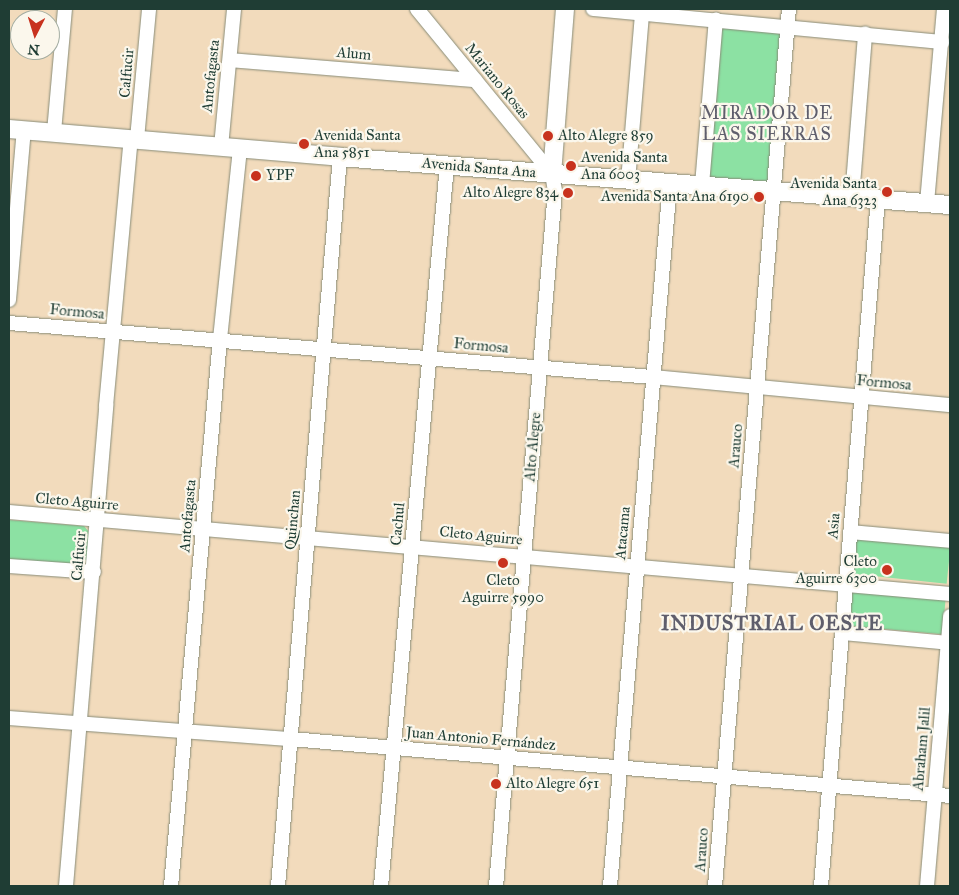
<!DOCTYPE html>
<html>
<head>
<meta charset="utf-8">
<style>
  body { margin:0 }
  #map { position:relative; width:959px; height:895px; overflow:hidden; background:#f2dbbc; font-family:"IM FELL Great Primer",serif }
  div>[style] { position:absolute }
  .green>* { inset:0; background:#8ce1a3; transform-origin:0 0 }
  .roads { filter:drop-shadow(0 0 1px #888c78) drop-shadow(0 0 1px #888c78) }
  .minor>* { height:14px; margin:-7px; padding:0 7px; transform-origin:7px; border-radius:7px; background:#fff }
  .major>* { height:18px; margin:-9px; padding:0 9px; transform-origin:9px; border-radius:9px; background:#fff }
  .dots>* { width:14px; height:14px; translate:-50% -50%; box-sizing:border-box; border:2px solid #fbf7ec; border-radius:50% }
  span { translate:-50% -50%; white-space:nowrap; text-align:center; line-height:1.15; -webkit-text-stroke:4.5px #fbf7ec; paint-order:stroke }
  .street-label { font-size:15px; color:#1f3d34 }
  .poi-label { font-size:15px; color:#1f3d34 }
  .left { translate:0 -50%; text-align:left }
  .right { translate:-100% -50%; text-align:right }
  .quarter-label { font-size:18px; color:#5f5e6c; letter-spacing:1px }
  .district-label { font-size:20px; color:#5f5e6c; font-weight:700; letter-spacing:1px }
  .frame { position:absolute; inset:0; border:10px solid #1f3d34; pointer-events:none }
  .north { position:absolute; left:10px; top:10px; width:50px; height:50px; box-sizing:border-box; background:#fbf7ec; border:1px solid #a3ada2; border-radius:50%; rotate:185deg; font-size:14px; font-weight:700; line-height:20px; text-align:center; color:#1f3d34 }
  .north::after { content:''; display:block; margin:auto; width:18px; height:22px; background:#c8321e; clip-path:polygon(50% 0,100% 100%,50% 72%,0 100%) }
</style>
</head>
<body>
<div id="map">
  <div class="green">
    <i style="left:719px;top:27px;width:65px;height:152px;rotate:4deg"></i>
    <i style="clip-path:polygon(9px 520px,84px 526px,89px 532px,87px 559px,79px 566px,9px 560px)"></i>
    <i style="left:856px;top:537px;width:95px;height:37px;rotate:6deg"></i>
    <i style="left:851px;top:590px;width:95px;height:36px;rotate:5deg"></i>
  </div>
  <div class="roads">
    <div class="minor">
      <i style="left:417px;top:9px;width:213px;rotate:50.7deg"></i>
      <i style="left:552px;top:174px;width:17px;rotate:80deg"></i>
      <i style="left:555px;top:191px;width:697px;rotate:94.85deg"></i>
      <i style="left:593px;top:9px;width:351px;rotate:5.4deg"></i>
      <i style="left:230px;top:60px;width:246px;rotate:4.7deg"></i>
      <i style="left:54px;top:132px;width:123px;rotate:-84.9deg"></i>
      <i style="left:137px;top:139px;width:131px;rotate:-84.7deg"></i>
      <i style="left:221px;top:147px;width:139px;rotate:-84.6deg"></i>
      <i style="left:628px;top:181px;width:168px;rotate:-85.2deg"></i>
      <i style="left:702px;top:185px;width:166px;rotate:-85.2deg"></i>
      <i style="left:852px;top:197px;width:164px;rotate:-85.4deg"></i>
      <i style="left:927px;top:203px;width:195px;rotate:-85deg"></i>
      <i style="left:9px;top:300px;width:171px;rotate:-85deg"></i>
      <i style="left:9px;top:323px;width:645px;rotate:4.8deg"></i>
      <i style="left:652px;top:377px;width:299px;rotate:5.4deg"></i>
      <i style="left:9px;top:512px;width:945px;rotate:4.98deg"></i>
      <i style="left:850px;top:532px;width:100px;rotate:5.1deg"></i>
      <i style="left:9px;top:566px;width:85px;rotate:4deg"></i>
      <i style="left:842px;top:633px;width:108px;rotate:5.3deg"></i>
      <i style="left:9px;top:718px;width:283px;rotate:4.3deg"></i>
      <i style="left:291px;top:739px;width:661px;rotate:4.94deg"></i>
      <i style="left:66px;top:886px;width:482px;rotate:-85.2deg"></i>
      <i style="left:106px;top:406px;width:268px;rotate:-84.7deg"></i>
      <i style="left:171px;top:886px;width:549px;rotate:-84.88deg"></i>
      <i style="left:220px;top:339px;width:192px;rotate:-84deg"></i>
      <i style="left:278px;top:886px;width:732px;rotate:-85.14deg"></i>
      <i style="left:381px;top:886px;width:724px;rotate:-84.77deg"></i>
      <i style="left:610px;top:886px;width:706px;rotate:-85.12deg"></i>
      <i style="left:715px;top:886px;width:880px;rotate:-85.18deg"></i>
      <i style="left:821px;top:886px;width:689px;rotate:-85.26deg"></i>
      <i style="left:927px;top:886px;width:271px;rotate:-85.1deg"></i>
    </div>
    <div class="major">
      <i style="left:9px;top:129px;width:332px;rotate:4.8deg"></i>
      <i style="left:340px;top:157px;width:612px;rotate:4.5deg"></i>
      <i style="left:552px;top:174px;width:166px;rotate:-85.5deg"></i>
    </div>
  </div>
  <div class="dots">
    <i style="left:548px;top:136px;background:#c8321e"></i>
    <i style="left:304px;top:144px;background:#c8321e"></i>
    <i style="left:571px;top:166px;background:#c8321e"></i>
    <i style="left:256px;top:176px;background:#c8321e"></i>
    <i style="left:887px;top:192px;background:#c8321e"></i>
    <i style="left:568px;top:193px;background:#c8321e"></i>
    <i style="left:759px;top:197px;background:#c8321e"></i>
    <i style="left:503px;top:563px;background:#c8321e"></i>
    <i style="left:887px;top:570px;background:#c8321e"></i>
    <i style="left:496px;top:784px;background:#c8321e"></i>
  </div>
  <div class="street-label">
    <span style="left:354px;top:54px;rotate:5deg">Alum</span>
    <span style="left:127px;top:73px;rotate:-85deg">Calfucir</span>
    <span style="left:211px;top:76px;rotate:-84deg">Antofagasta</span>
    <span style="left:497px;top:81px;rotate:51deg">Mariano Rosas</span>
    <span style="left:479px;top:168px;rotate:5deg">Avenida Santa Ana</span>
    <span style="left:77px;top:312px;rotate:5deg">Formosa</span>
    <span style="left:481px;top:346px;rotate:5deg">Formosa</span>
    <span style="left:884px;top:383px;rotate:5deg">Formosa</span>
    <span style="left:736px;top:446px;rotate:-85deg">Arauco</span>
    <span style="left:533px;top:447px;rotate:-85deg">Alto Alegre</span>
    <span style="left:77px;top:502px;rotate:5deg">Cleto Aguirre</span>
    <span style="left:188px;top:516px;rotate:-85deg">Antofagasta</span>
    <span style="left:293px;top:520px;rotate:-85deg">Quinchan</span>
    <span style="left:398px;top:524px;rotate:-85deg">Cachul</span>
    <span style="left:834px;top:526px;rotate:-85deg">Asia</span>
    <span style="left:623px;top:533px;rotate:-85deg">Atacama</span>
    <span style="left:481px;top:536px;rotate:6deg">Cleto Aguirre</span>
    <span style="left:79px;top:556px;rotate:-85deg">Calfucir</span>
    <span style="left:481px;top:739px;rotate:5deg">Juan Antonio Fernández</span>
    <span style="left:922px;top:749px;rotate:-85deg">Abraham Jalil</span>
    <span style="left:702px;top:850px;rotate:-86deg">Arauco</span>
  </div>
  <div class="poi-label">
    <span class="left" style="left:314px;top:144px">Avenida Santa<br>Ana 5851</span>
    <span class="left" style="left:558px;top:136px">Alto Alegre 859</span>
    <span class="left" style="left:581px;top:166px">Avenida Santa<br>Ana 6003</span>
    <span class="left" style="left:266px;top:176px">YPF</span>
    <span class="right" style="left:877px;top:192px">Avenida Santa<br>Ana 6323</span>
    <span class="right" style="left:558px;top:193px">Alto Alegre 834</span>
    <span class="right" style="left:749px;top:197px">Avenida Santa Ana 6190</span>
    <span class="right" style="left:877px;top:570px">Cleto<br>Aguirre 6300</span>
    <span style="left:503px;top:589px">Cleto<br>Aguirre 5990</span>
    <span class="left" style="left:506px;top:784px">Alto Alegre 651</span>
  </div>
  <div class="quarter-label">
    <span style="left:767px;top:124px">MIRADOR DE<br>LAS SIERRAS</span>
  </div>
  <div class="district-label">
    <span style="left:772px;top:623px">INDUSTRIAL OESTE</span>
  </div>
  <div class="frame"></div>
  <div class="north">N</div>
</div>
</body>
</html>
